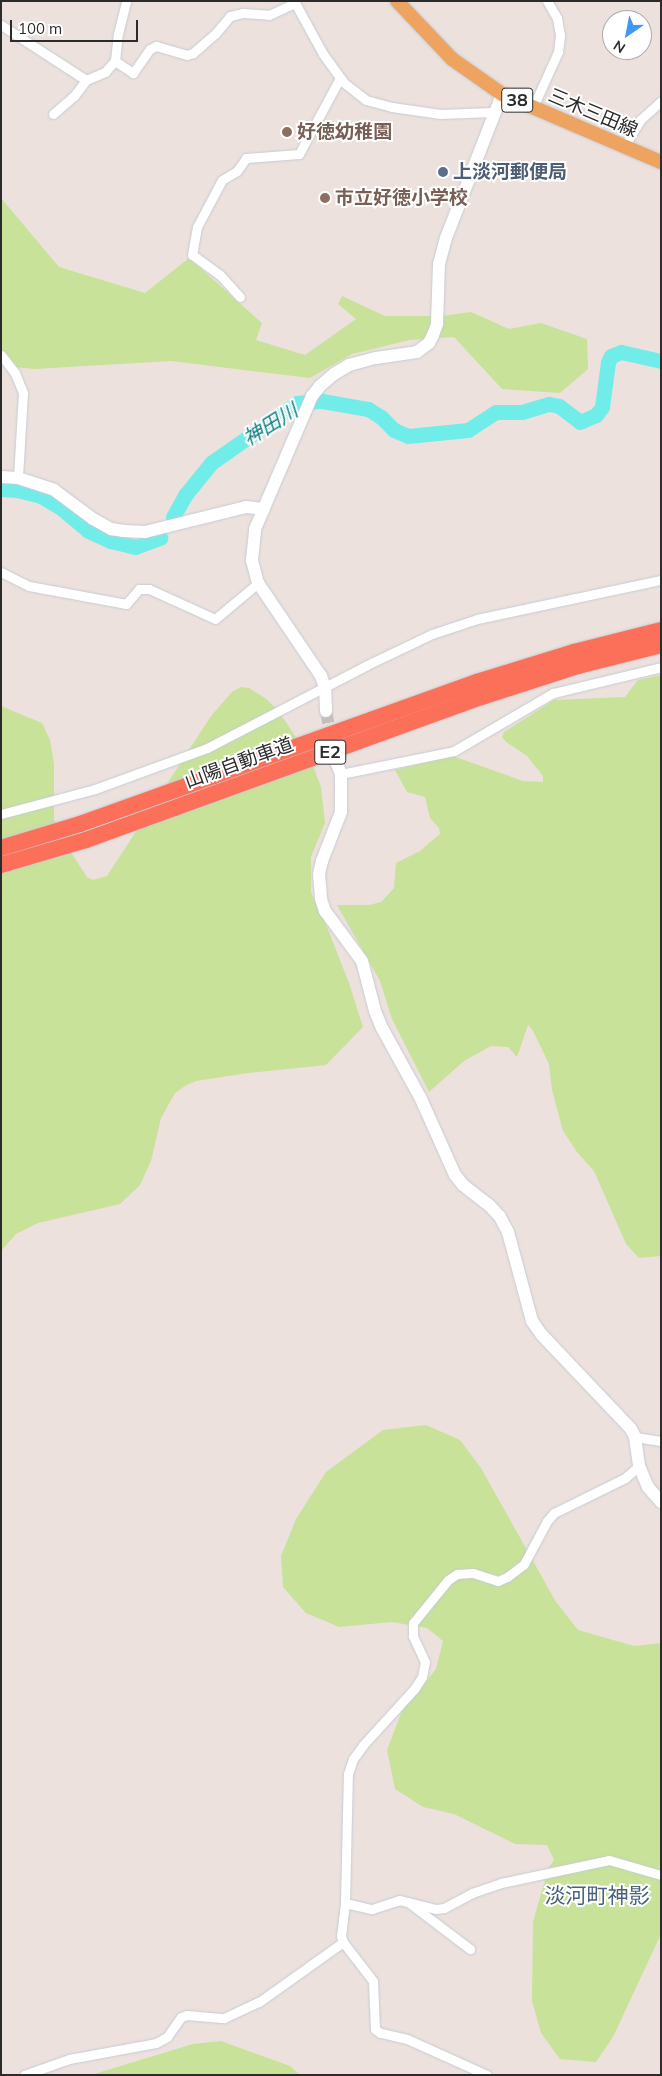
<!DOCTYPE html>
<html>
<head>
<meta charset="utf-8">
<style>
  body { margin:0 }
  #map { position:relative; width:662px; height:2076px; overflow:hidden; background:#ece1dd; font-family:Mulish,"Noto Sans JP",sans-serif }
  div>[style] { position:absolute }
  .green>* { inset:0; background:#c8e29a }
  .river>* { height:15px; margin:-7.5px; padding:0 7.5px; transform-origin:7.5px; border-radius:7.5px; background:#71ede9 }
  .secondary-tunnel>* { height:12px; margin-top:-6px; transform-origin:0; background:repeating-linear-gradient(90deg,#c5bdb9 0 12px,transparent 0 18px) }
  .roads { filter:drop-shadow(0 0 1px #c5ccd4) drop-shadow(0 0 1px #c5ccd4) }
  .street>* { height:9px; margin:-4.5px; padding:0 4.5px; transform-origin:4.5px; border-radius:4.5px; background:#fff }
  .secondary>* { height:12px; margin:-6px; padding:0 6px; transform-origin:6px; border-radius:6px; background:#fff }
  .primary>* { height:14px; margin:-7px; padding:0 7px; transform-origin:7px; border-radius:7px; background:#efa360 }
  .highway>* { height:16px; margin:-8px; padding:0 8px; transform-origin:8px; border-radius:8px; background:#fc6f58 }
  .dots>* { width:14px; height:14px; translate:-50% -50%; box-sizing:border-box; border:2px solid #fff; border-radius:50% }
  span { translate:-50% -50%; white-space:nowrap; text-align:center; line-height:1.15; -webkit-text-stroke:4px #fff; paint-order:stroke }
  .shield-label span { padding:1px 4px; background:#fff; border:1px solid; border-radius:4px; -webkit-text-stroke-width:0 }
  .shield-label { font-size:18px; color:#2b2b2b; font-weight:700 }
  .street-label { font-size:19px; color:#2b2b2b }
  .education-label { font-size:19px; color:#785e54; font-weight:700 }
  .left { translate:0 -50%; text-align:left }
  .service-label { font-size:19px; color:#4e5e75; font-weight:700 }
  .water-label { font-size:20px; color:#0f8085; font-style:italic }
  .quarter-label { font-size:21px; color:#4b627b }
  .frame { position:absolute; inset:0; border:2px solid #2b2b2b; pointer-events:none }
  .north { position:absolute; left:602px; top:10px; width:50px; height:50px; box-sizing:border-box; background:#fff; border:1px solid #aaa; border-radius:50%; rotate:213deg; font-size:14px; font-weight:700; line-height:20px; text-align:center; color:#2b2b2b }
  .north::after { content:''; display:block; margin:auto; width:18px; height:22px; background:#3f98f7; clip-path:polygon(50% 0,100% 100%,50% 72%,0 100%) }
  .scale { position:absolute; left:10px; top:20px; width:128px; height:22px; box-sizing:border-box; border:2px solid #2b2b2b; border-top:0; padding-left:6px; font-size:15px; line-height:18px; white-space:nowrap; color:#2b2b2b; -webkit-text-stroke:4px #fff; paint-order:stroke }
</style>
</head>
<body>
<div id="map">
  <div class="green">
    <i style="clip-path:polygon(1px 198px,59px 267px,145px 293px,189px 258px,262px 323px,256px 340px,305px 355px,356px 319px,338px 304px,342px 296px,385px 316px,442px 316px,471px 312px,509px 329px,541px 323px,587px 339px,588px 369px,560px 393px,502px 389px,454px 337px,410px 340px,352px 354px,310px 378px,171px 361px,35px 369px,1px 366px)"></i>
    <i style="clip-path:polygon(661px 675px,661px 1256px,639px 1258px,626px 1244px,594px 1171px,577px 1152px,563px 1131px,552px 1090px,549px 1064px,532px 1029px,528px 1025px,517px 1057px,508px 1047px,491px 1046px,464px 1061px,429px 1092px,392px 1019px,380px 981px,337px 905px,369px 905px,381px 902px,394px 888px,396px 863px,420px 851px,440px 834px,439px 828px,430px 818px,425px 797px,407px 792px,395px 770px,453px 756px,523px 781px,543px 782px,543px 776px,527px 756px,506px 742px,502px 737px,504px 732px,554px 700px,625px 697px,638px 680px)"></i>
    <i style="clip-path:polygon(241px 687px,249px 688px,265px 698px,277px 709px,310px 758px,321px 787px,325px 823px,311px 857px,311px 892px,325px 922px,349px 983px,363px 1027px,326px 1065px,248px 1073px,196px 1081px,185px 1086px,175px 1093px,161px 1118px,151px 1161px,140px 1185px,120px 1204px,38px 1223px,16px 1234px,1px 1251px,1px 706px,42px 723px,50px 740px,54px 764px,54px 819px,60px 836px,87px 877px,93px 880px,107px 876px,211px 716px,232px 692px)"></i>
    <i style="clip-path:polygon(426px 1425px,460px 1440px,481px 1468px,556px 1602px,578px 1630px,634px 1646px,661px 1643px,661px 1934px,613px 2037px,596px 2062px,560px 2059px,541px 2033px,532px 2001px,533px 1922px,548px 1869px,554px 1860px,547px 1845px,515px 1844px,454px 1814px,423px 1807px,395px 1789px,387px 1750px,402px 1711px,436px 1669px,443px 1641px,427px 1628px,392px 1622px,339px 1627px,306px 1613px,283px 1587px,281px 1556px,296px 1519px,326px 1472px,383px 1430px)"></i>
    <i style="clip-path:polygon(221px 2041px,290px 2066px,300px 2075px,91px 2075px,193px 2044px)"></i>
  </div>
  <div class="river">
    <i style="left:1px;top:489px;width:16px;rotate:4deg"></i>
    <i style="left:17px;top:490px;width:25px;rotate:14deg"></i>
    <i style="left:41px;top:496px;width:23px;rotate:31deg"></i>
    <i style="left:61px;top:508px;width:35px;rotate:40deg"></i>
    <i style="left:88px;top:531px;width:24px;rotate:24deg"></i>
    <i style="left:110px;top:541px;width:26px;rotate:13deg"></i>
    <i style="left:135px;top:547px;width:27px;rotate:-20deg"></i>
    <i style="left:173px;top:517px;width:26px;rotate:-61deg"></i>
    <i style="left:186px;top:494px;width:40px;rotate:-51deg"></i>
    <i style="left:211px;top:463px;width:105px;rotate:-34.9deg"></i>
    <i style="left:297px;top:403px;width:25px;rotate:-5deg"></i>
    <i style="left:322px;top:401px;width:47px;rotate:9.9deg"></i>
    <i style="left:368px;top:409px;width:15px;rotate:32deg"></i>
    <i style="left:381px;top:417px;width:18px;rotate:45deg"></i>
    <i style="left:394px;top:430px;width:15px;rotate:23deg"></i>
    <i style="left:408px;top:436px;width:60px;rotate:-5.7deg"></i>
    <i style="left:468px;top:430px;width:33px;rotate:-33deg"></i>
    <i style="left:496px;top:412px;width:26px"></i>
    <i style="left:522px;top:412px;width:28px;rotate:-17deg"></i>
    <i style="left:549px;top:404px;width:10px;rotate:11deg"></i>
    <i style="left:559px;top:406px;width:26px;rotate:37deg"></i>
    <i style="left:580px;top:422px;width:17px;rotate:-24deg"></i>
    <i style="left:596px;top:415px;width:10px;rotate:-53deg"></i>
    <i style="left:602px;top:407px;width:45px;rotate:-82.4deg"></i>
    <i style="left:608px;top:362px;width:7px;rotate:-63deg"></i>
    <i style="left:611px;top:356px;width:11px;rotate:-22deg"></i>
    <i style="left:621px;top:352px;width:41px;rotate:12.7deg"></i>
  </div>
  <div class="secondary-tunnel">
    <i style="left:326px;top:711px;width:32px;rotate:79deg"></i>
  </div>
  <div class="roads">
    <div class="street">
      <i style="left:294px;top:1px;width:60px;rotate:61.3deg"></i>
      <i style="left:323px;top:54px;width:34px;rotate:54deg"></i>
      <i style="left:343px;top:82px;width:29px;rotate:38deg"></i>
      <i style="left:366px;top:100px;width:27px;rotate:15deg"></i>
      <i style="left:392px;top:107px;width:49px;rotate:8.3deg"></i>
      <i style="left:440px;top:114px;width:53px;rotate:-2.2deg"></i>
      <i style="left:1px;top:25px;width:101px;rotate:32.9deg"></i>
      <i style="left:115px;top:61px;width:27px;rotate:-84deg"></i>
      <i style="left:118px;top:34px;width:34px;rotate:-76deg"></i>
      <i style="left:533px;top:107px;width:60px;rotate:-65.6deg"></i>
      <i style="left:558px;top:52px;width:17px;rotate:-83deg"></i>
      <i style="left:560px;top:35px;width:17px;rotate:-100deg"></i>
      <i style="left:557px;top:18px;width:20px;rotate:-120deg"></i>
      <i style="left:53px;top:114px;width:28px;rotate:-41deg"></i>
      <i style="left:74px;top:96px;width:20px;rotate:-53deg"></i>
      <i style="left:86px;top:80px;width:21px;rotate:-23deg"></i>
      <i style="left:105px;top:72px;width:15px;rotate:-48deg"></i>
      <i style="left:115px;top:61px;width:22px;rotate:34deg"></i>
      <i style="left:133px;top:73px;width:29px;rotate:-55deg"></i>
      <i style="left:150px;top:49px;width:7px;rotate:-27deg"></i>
      <i style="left:156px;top:46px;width:32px;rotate:16deg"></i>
      <i style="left:187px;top:55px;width:6px;rotate:-18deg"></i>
      <i style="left:193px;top:53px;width:29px;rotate:-41deg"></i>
      <i style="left:215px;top:34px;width:23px;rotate:-50deg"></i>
      <i style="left:230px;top:16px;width:13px;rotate:-13deg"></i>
      <i style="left:243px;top:13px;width:26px;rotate:4deg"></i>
      <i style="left:269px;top:15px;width:29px;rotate:-25deg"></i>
      <i style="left:624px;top:147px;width:31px;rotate:-59deg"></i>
      <i style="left:640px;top:120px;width:28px;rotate:-42deg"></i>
      <i style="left:240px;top:297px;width:30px;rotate:-132deg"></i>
      <i style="left:220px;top:275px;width:34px;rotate:-144deg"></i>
      <i style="left:192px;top:255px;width:28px;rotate:-80deg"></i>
      <i style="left:197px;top:227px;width:53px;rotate:-62deg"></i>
      <i style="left:222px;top:180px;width:17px;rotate:-31deg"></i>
      <i style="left:237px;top:171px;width:16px;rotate:-55deg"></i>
      <i style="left:246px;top:158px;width:53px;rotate:-4.3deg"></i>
      <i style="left:299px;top:154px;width:86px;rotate:-61.7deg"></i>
      <i style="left:1px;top:355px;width:23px;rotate:52deg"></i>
      <i style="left:15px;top:373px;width:22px;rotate:68deg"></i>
      <i style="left:23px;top:393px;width:85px;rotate:93.4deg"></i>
      <i style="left:1px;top:572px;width:31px;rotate:27deg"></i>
      <i style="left:29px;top:586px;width:99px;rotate:10.5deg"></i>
      <i style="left:126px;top:604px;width:20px;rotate:-49deg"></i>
      <i style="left:139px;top:589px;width:10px"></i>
      <i style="left:149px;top:589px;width:72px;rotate:24.4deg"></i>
      <i style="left:215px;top:619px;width:56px;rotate:-39.9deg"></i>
      <i style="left:341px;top:774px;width:115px;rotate:-11.5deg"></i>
      <i style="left:454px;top:751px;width:115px;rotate:-30.4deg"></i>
      <i style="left:553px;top:693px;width:111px;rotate:-13.5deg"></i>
      <i style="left:1px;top:814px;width:97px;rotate:-14.9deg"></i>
      <i style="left:95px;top:789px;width:119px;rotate:-20.1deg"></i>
      <i style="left:207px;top:748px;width:180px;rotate:-27.4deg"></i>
      <i style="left:367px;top:665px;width:72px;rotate:-25.5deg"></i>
      <i style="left:432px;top:634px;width:47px;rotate:-18.4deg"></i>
      <i style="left:477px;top:619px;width:188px;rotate:-12deg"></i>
      <i style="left:635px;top:1437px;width:26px;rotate:9deg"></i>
      <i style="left:408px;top:1902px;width:29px;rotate:14deg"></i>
      <i style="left:436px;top:1909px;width:8px;rotate:-7deg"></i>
      <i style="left:444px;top:1908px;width:32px;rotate:-28deg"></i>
      <i style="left:472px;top:1893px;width:31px;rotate:-19deg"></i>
      <i style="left:501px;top:1883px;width:110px;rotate:-12deg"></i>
      <i style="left:609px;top:1860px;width:54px;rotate:16.1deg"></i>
      <i style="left:345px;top:1903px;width:28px;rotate:13deg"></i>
      <i style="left:372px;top:1909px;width:28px;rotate:-18deg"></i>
      <i style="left:399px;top:1900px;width:9px;rotate:13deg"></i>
      <i style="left:408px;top:1902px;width:78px;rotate:37.2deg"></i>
      <i style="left:24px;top:2075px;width:48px;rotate:-19.6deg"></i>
      <i style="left:69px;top:2059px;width:88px;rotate:-10.4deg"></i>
      <i style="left:156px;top:2043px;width:13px;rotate:-29deg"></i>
      <i style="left:167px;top:2037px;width:24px;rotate:-55deg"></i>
      <i style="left:181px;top:2017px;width:6px;rotate:-18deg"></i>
      <i style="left:187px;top:2015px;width:37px;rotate:5deg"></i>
      <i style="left:224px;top:2018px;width:38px;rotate:-25deg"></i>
      <i style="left:259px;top:2002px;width:103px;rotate:-35.5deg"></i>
      <i style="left:487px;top:2075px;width:88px;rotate:-155.8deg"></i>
      <i style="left:407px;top:2039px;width:28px;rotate:-167deg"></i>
      <i style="left:380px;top:2033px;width:6px;rotate:-141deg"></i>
      <i style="left:375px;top:2029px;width:48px;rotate:-92.4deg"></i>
      <i style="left:373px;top:1981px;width:49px;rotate:-127.6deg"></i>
      <i style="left:343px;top:1942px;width:6px;rotate:-108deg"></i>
      <i style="left:341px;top:1936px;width:33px;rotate:-83deg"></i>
      <i style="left:345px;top:1903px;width:129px;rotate:-88.7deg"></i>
      <i style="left:348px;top:1774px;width:16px;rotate:-72deg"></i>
      <i style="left:353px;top:1759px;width:17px;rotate:-54deg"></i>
      <i style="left:363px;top:1745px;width:77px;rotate:-47.6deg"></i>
      <i style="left:415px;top:1688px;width:13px;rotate:-58deg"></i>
      <i style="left:422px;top:1677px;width:15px;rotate:-79deg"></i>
      <i style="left:425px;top:1662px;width:29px;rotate:-115deg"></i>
      <i style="left:413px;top:1636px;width:13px;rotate:-90deg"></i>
      <i style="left:413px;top:1623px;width:55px;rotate:-50.9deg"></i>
      <i style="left:448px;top:1580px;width:11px;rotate:-34deg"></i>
      <i style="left:457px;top:1574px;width:16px;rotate:-4deg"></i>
      <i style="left:473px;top:1573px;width:26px;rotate:18deg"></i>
      <i style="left:498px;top:1581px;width:10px;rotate:-24deg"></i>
      <i style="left:507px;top:1577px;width:21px;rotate:-37deg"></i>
      <i style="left:524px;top:1564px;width:49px;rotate:-61.9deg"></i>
      <i style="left:547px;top:1521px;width:11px;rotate:-49deg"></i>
      <i style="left:554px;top:1513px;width:79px;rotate:-26.2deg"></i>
      <i style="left:625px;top:1478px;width:18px;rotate:-41deg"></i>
    </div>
    <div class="secondary">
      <i style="left:1px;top:477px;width:17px;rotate:3deg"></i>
      <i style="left:18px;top:478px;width:38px;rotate:18deg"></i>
      <i style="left:54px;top:490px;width:49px;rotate:36.6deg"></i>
      <i style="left:93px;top:519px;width:21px;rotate:29deg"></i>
      <i style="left:111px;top:529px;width:13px;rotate:9deg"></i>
      <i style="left:124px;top:531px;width:21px;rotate:3deg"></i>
      <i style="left:145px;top:532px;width:104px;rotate:-13.9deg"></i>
      <i style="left:246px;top:507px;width:18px;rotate:6deg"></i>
      <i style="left:326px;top:711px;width:23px;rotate:-92deg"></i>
      <i style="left:325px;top:688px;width:13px;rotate:-108deg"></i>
      <i style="left:321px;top:676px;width:112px;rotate:-124.1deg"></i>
      <i style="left:258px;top:583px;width:24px;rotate:-105deg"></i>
      <i style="left:252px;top:560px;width:31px;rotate:-84deg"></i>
      <i style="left:255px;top:529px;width:145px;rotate:-66.8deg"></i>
      <i style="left:312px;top:396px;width:13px;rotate:-51deg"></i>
      <i style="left:320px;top:386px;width:18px;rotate:-41deg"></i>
      <i style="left:334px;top:374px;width:17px;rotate:-31deg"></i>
      <i style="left:349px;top:365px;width:28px;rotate:-15deg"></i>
      <i style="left:376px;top:358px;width:41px;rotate:-8.3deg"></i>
      <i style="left:417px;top:352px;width:15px;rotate:-37deg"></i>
      <i style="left:429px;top:343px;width:9px;rotate:-63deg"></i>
      <i style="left:433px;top:335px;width:12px;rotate:-70deg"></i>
      <i style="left:437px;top:324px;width:60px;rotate:-88.1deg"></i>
      <i style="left:439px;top:264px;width:27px;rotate:-75deg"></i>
      <i style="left:446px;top:238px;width:155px;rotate:-68.7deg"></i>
      <i style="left:336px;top:762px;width:13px;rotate:67deg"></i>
      <i style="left:341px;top:774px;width:38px;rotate:90deg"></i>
      <i style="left:341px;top:812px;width:53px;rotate:111.2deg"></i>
      <i style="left:322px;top:861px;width:13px;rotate:103deg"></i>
      <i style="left:319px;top:874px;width:25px;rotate:85deg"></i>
      <i style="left:321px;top:899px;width:13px;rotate:72deg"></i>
      <i style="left:325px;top:911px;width:62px;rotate:53.5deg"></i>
      <i style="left:362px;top:961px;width:52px;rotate:75.4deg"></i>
      <i style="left:375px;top:1011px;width:18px;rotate:68deg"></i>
      <i style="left:382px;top:1028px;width:81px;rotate:61.2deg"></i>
      <i style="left:421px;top:1099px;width:83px;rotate:65.9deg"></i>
      <i style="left:455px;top:1175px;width:13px;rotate:51deg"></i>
      <i style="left:463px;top:1185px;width:33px;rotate:38deg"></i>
      <i style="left:489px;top:1205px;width:16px;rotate:47deg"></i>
      <i style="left:500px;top:1217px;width:17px;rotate:62deg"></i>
      <i style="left:508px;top:1232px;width:92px;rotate:74.9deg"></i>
      <i style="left:532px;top:1321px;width:16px;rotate:55deg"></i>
      <i style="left:541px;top:1334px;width:131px;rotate:46.5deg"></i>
      <i style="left:631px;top:1429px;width:9px;rotate:63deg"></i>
      <i style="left:635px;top:1437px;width:29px;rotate:82deg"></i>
      <i style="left:639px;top:1466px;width:23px;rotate:67deg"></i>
      <i style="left:648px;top:1487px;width:20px;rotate:49deg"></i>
    </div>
    <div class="primary">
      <i style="left:397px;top:1px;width:80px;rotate:46.5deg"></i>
      <i style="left:452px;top:59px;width:61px;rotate:35deg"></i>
      <i style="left:502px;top:94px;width:173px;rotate:23.2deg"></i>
    </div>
    <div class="highway">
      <i style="left:1px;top:848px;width:83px;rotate:-16.9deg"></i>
      <i style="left:80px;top:824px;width:422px;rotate:-19.7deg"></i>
      <i style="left:477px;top:682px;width:102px;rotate:-17.2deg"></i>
      <i style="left:574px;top:652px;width:90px;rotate:-14.2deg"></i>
      <i style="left:1px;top:865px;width:89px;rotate:-16.4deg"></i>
      <i style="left:86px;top:840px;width:421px;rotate:-19.9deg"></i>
      <i style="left:482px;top:697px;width:101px;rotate:-17.9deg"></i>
      <i style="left:578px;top:666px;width:86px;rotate:-14.2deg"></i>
    </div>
  </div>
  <div class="dots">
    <i style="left:287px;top:132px;background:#8d6e63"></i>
    <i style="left:443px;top:172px;background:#5c6f8a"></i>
    <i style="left:325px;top:198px;background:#8d6e63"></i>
  </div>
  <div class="shield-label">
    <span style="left:517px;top:100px">38</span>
    <span style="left:330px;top:752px">E2</span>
  </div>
  <div class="street-label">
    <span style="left:593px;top:113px;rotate:23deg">三木三田線</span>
    <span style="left:239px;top:763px;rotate:-20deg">山陽自動車道</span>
  </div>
  <div class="education-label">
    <span class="left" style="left:297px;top:132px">好徳幼稚園</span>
    <span class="left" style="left:335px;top:198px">市立好徳小学校</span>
  </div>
  <div class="service-label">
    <span class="left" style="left:453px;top:172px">上淡河郵便局</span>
  </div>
  <div class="water-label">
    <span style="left:270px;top:424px;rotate:-32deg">神田川</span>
  </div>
  <div class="quarter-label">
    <span style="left:597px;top:1895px">淡河町神影</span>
  </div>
  <div class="frame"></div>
  <div class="north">N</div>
  <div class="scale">100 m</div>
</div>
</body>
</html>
